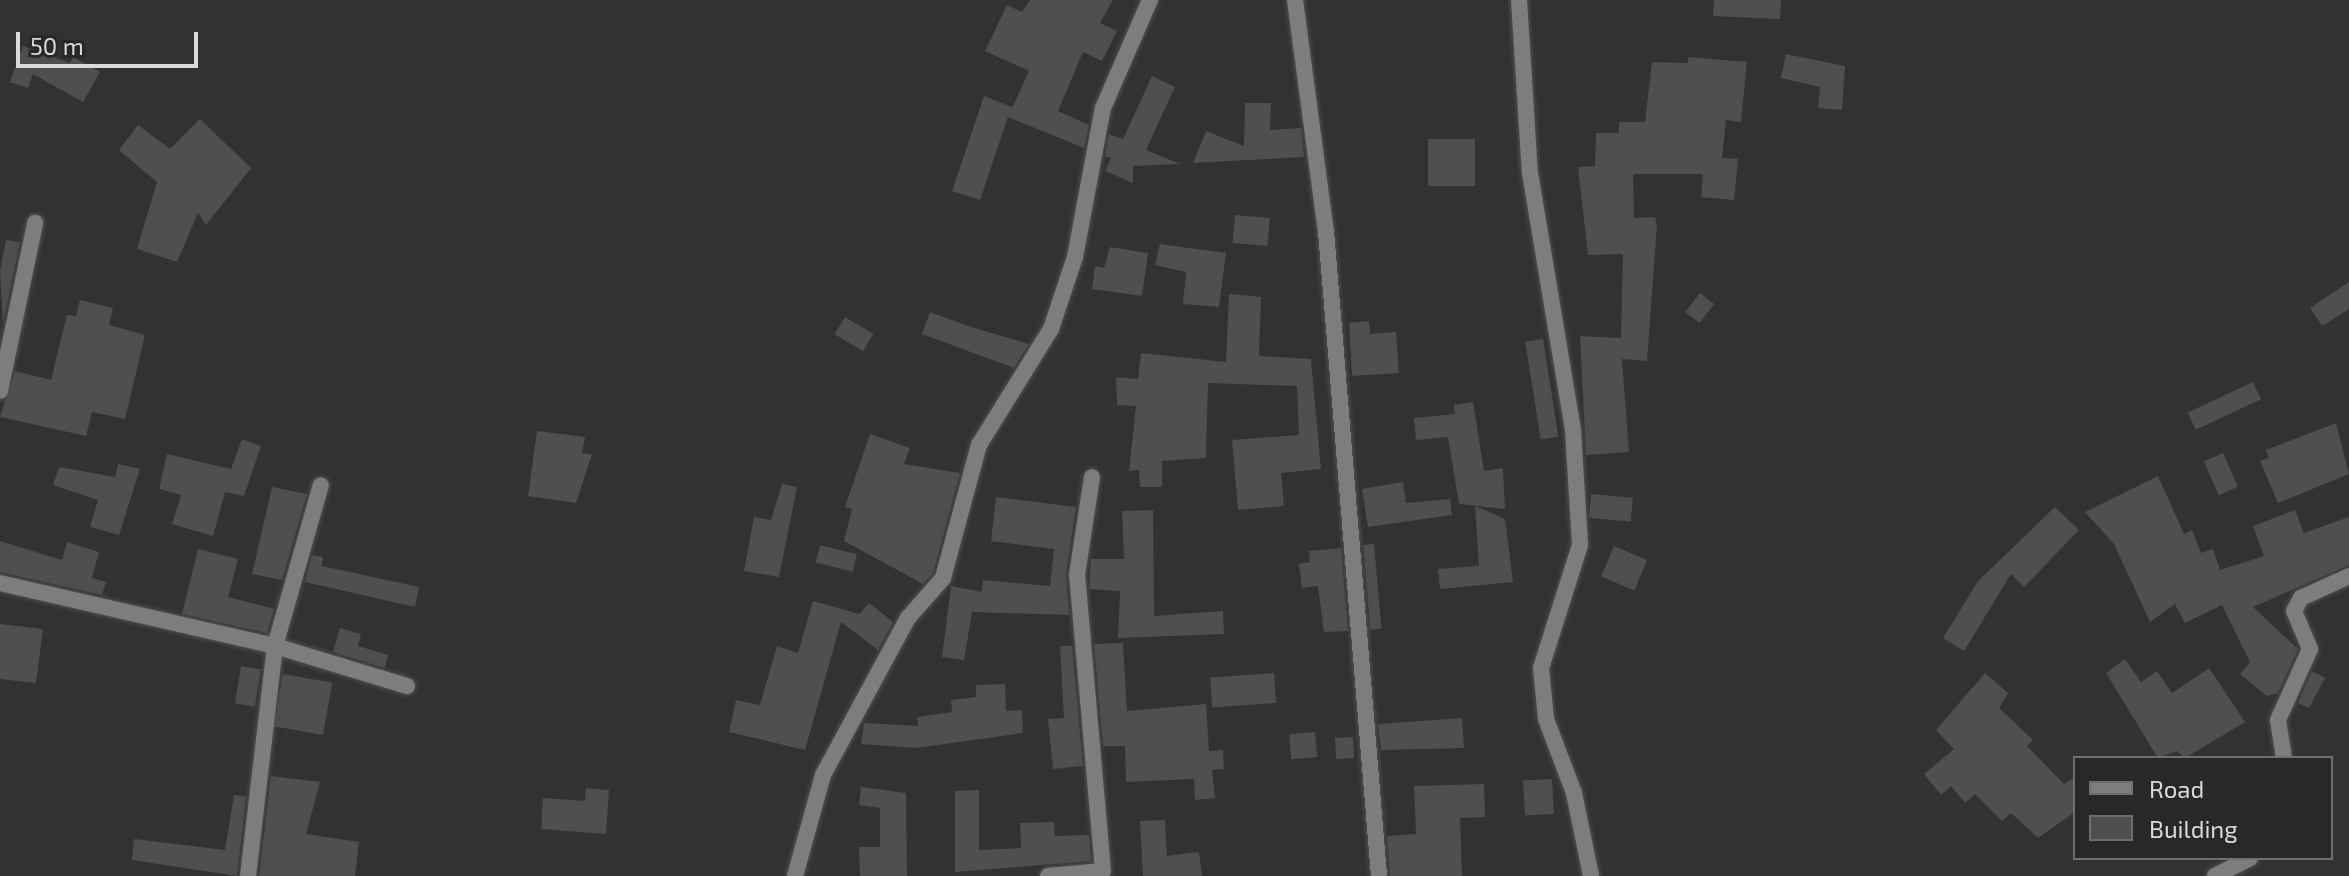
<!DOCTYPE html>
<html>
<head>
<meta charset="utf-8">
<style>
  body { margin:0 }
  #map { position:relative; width:2349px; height:876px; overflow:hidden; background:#323134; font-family:"Exo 2",sans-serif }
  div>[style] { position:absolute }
  .building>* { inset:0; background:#4f4e51; transform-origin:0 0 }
  .roads { filter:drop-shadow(0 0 2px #504f51) drop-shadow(0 0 2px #504f51) }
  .street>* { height:16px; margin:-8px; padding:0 8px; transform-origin:8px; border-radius:8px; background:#7d7c7f }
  span { translate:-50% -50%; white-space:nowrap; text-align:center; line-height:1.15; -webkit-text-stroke:6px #28272a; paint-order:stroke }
  .legend { position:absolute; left:2073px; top:756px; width:260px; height:104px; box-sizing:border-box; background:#28272a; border:2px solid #6f6e71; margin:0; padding:10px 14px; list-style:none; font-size:24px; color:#dad9db }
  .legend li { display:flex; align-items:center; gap:16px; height:40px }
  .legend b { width:40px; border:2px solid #6f6e71 }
  .scale { position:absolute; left:16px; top:32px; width:182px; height:36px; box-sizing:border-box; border:4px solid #dad9db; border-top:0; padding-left:10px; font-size:24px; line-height:28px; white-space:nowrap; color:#dad9db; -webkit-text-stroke:6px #28272a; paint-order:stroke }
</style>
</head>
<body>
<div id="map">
  <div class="building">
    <i style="clip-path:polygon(1030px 0,1113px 0,1100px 23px,1117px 31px,1102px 61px,1083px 52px,1058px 111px,1089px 125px,1084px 148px,1008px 117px,980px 200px,952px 191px,984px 96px,1012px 107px,1009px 115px,1029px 71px,985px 51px,1007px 5px,1022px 12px)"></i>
    <i style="clip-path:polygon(1714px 0,1781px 0,1780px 19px,1713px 16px)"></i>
    <i style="clip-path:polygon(23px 46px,70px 63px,73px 57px,100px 72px,83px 102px,33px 74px,28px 88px,10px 82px)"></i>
    <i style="clip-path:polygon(1786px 54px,1845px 66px,1842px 110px,1818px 108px,1820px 87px,1781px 78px)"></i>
    <i style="clip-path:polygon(1688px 57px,1747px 62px,1741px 122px,1726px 120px,1722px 158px,1738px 159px,1734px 200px,1701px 197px,1703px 174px,1633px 174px,1634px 218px,1655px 217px,1657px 225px,1647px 361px,1622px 359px,1629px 452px,1586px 455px,1580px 336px,1621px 338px,1623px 254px,1588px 255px,1578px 167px,1595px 166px,1596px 133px,1619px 133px,1619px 122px,1645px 122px,1652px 62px,1688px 63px)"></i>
    <i style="clip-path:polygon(1152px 76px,1175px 87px,1146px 150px,1180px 164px,1133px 166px,1133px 183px,1105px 171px,1111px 158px,1105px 156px,1109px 134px,1123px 139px)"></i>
    <i style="clip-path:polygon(1245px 103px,1271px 103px,1270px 130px,1301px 128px,1304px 157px,1193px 163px,1206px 131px,1244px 146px)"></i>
    <i style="clip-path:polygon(200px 119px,251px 168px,206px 225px,198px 213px,177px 262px,137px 249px,157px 182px,119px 150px,138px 125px,170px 149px)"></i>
    <i style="left:1428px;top:139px;width:47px;height:47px"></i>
    <i style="left:1235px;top:215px;width:35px;height:28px;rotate:5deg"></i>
    <i style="clip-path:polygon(6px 240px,20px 242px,3px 323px,0 271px)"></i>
    <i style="clip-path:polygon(1160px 244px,1226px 253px,1219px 307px,1183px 304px,1186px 272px,1155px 265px)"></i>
    <i style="clip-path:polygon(1110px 247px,1148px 253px,1142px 296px,1092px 289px,1095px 266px,1104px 268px)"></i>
    <i style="clip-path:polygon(2349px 282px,2349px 309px,2322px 326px,2310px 308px)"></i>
    <i style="left:1700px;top:293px;width:18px;height:24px;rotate:38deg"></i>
    <i style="clip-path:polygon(1229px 294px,1261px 297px,1259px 356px,1311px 359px,1321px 469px,1281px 473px,1284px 506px,1238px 510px,1232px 440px,1299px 435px,1297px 386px,1208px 383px,1206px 458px,1162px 461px,1162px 487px,1140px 487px,1139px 470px,1129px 471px,1136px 406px,1117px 405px,1116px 377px,1138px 379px,1141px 353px,1226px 362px)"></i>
    <i style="clip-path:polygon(80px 300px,113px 308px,109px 325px,145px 335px,125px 419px,92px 412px,86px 436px,0 417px,15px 371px,51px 380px,67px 315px,76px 316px)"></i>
    <i style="clip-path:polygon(930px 312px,971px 327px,1029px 344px,1014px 368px,922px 334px)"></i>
    <i style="left:845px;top:317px;width:33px;height:20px;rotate:31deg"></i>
    <i style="clip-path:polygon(1369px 321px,1370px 334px,1396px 332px,1399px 373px,1352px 376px,1349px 323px)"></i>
    <i style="left:1543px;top:339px;width:99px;height:18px;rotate:81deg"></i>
    <i style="left:2253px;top:382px;width:19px;height:72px;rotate:65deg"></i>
    <i style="clip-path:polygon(1473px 402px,1484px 471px,1503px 468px,1505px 509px,1459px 504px,1448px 437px,1416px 440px,1414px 418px,1455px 414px,1454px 405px)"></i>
    <i style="clip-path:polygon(2336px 423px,2349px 474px,2278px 503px,2260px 461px,2269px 458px,2266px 450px)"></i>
    <i style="clip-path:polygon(537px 431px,585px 437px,582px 453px,592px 454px,576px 503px,528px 496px)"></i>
    <i style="clip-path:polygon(870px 434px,910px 448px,904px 464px,960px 473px,933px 573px,923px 584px,844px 541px,852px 509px,845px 507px)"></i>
    <i style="clip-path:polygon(242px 439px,261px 446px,244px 496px,225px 492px,213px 536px,172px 524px,181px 495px,159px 489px,167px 454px,231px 469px)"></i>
    <i style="left:2223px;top:453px;width:37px;height:21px;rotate:66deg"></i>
    <i style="clip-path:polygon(118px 464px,140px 469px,119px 535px,90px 527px,98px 500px,53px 485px,59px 467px,115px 477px)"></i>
    <i style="clip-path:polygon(2158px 476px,2184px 534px,2192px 530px,2201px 553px,2213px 549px,2220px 570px,2264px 556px,2253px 526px,2295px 510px,2304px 533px,2349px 517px,2349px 565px,2253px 607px,2298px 649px,2278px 693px,2267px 696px,2240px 674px,2250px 662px,2222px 605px,2185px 623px,2175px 604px,2150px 622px,2114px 544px,2085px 512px)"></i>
    <i style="clip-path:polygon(1403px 482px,1406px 503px,1450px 499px,1452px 515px,1368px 527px,1362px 489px)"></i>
    <i style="clip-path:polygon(782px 484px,797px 487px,779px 577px,744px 571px,754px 517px,771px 520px)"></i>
    <i style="clip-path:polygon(272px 487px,307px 494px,282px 580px,252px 574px)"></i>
    <i style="left:1591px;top:494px;width:42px;height:24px;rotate:5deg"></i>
    <i style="clip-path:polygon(996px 497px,1076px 507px,1066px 573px,1069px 615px,972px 612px,964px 660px,942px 657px,951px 586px,982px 592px,983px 580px,1050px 586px,1054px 549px,991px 541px)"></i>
    <i style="clip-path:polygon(1475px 506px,1505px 519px,1513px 582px,1440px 589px,1438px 569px,1479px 566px)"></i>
    <i style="clip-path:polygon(2055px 507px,2079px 530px,2024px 587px,2011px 574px,1964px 651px,1943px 638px,1978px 581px)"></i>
    <i style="clip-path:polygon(1153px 510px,1154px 616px,1223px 611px,1224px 634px,1118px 638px,1120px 591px,1089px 589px,1091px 559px,1124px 559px,1122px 511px)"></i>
    <i style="clip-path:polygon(0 541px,62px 560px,67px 542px,99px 552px,92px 578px,106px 582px,102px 595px,0 572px)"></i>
    <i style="left:1374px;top:544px;width:85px;height:11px;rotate:85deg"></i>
    <i style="left:820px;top:545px;width:38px;height:18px;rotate:14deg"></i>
    <i style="left:1614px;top:546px;width:36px;height:33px;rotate:23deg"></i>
    <i style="clip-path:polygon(1341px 548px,1348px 631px,1324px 632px,1318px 586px,1302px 588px,1299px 564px,1310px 562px,1309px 551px)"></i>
    <i style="clip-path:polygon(198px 549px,238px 559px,228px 597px,274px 609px,267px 633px,182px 614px)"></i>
    <i style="clip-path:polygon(312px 555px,323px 557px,322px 566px,419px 587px,415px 607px,305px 582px)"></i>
    <i style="clip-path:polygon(813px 601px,859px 614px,869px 603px,893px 622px,878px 650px,841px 622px,805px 750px,729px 732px,736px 700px,760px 705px,777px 646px,798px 653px)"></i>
    <i style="clip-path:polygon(0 624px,43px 629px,36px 683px,0 679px)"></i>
    <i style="clip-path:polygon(340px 628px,361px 634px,358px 646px,388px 655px,385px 668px,333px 652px)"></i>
    <i style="clip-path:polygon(1123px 643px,1127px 711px,1206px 704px,1209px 751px,1223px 750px,1224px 769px,1212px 770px,1215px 798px,1195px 800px,1194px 779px,1126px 782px,1125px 746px,1103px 746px,1094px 644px)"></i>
    <i style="clip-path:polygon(1060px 646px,1072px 646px,1083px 766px,1053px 769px,1048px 719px,1064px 718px)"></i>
    <i style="clip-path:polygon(2125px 659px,2141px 682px,2157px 671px,2172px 693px,2209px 668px,2245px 722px,2185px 758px,2177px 751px,2158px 758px,2106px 673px)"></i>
    <i style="left:241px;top:666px;width:20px;height:38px;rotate:9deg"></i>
    <i style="clip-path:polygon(2312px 671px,2325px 678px,2309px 708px,2298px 703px)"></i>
    <i style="left:1274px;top:673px;width:30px;height:64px;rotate:86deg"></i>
    <i style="clip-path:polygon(1985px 673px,2008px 693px,1999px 708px,2033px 740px,2027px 746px,2064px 784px,2075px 777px,2075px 812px,2038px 838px,2011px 813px,2002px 821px,1975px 794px,1965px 803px,1951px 786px,1941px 795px,1924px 774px,1954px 749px,1936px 730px)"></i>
    <i style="left:283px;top:674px;width:50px;height:53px;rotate:10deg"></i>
    <i style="clip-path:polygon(1005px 684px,1006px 711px,1022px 710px,1023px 733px,916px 748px,861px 744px,864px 723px,918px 726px,917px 717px,952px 712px,951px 700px,976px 697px,976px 685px)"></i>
    <i style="clip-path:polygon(1462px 718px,1464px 748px,1381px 750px,1378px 724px)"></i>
    <i style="left:1315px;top:732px;width:25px;height:26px;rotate:85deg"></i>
    <i style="left:1353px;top:737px;width:21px;height:18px;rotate:87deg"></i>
    <i style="clip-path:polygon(271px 776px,320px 782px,306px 834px,359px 842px,355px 876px,259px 876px)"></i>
    <i style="left:1552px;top:779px;width:35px;height:29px;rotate:87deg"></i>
    <i style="clip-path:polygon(1484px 784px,1485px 817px,1460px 818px,1462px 876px,1390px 876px,1387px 836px,1416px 834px,1414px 786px)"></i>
    <i style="clip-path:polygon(861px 787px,906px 793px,907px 876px,860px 876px,859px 847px,880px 847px,880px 808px,859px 805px)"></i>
    <i style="clip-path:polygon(586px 788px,609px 790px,606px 834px,541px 829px,543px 798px,585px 801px)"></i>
    <i style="clip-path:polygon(979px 790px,979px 850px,1021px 848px,1020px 823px,1054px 822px,1055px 836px,1089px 835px,1091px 861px,955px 872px,955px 791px)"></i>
    <i style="clip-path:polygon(234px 795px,246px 796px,237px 876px,132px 860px,134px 839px,225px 850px)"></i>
    <i style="clip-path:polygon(1165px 820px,1167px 856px,1199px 852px,1202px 876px,1143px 876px,1140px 821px)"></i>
  </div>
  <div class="roads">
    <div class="street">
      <i style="left:1295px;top:0;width:233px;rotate:82.4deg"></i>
      <i style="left:1326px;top:231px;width:647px;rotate:85.3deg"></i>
      <i style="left:1519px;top:0;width:173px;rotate:86.4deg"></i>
      <i style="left:1530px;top:173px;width:261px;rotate:80.5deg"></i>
      <i style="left:1573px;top:430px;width:115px;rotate:86.5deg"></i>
      <i style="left:1580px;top:545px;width:129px;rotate:107.6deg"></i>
      <i style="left:1541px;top:668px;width:51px;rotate:84.4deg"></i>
      <i style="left:1546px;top:719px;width:79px;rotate:69.3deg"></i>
      <i style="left:1574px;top:793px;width:85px;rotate:78.4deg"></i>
      <i style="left:0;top:391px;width:172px;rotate:-78.2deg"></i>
      <i style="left:0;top:583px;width:282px;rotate:12.9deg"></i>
      <i style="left:275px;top:646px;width:138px;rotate:16.9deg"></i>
      <i style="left:2284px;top:758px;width:38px;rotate:-99deg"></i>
      <i style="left:2278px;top:720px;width:78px;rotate:-65.7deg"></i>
      <i style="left:2310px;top:649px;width:41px;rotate:-112.8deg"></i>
      <i style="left:2294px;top:611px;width:15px;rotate:-62deg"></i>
      <i style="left:2301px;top:598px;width:53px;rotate:-24.6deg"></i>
      <i style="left:248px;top:876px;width:232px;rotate:-83.3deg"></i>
      <i style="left:275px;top:646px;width:167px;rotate:-74.1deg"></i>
      <i style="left:795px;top:876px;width:105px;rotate:-74.5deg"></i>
      <i style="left:823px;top:775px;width:179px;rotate:-61.6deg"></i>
      <i style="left:908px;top:618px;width:53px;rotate:-48.8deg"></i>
      <i style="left:943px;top:578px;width:138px;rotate:-74.9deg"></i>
      <i style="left:979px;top:445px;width:137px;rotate:-58.2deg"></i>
      <i style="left:1051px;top:329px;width:76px;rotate:-71.6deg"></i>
      <i style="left:1075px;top:257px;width:152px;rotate:-79.4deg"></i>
      <i style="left:1103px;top:108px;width:118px;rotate:-66.5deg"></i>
      <i style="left:1048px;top:876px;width:55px;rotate:-5.2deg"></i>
      <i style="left:1103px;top:871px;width:297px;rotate:-95deg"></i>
      <i style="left:1077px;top:575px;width:99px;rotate:-81.3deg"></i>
      <i style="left:2215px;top:876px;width:39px;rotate:-27deg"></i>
    </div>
  </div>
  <ul class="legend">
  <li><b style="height:10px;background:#7d7c7f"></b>Road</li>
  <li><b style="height:22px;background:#4f4e51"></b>Building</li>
  </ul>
  <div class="scale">50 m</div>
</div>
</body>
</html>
